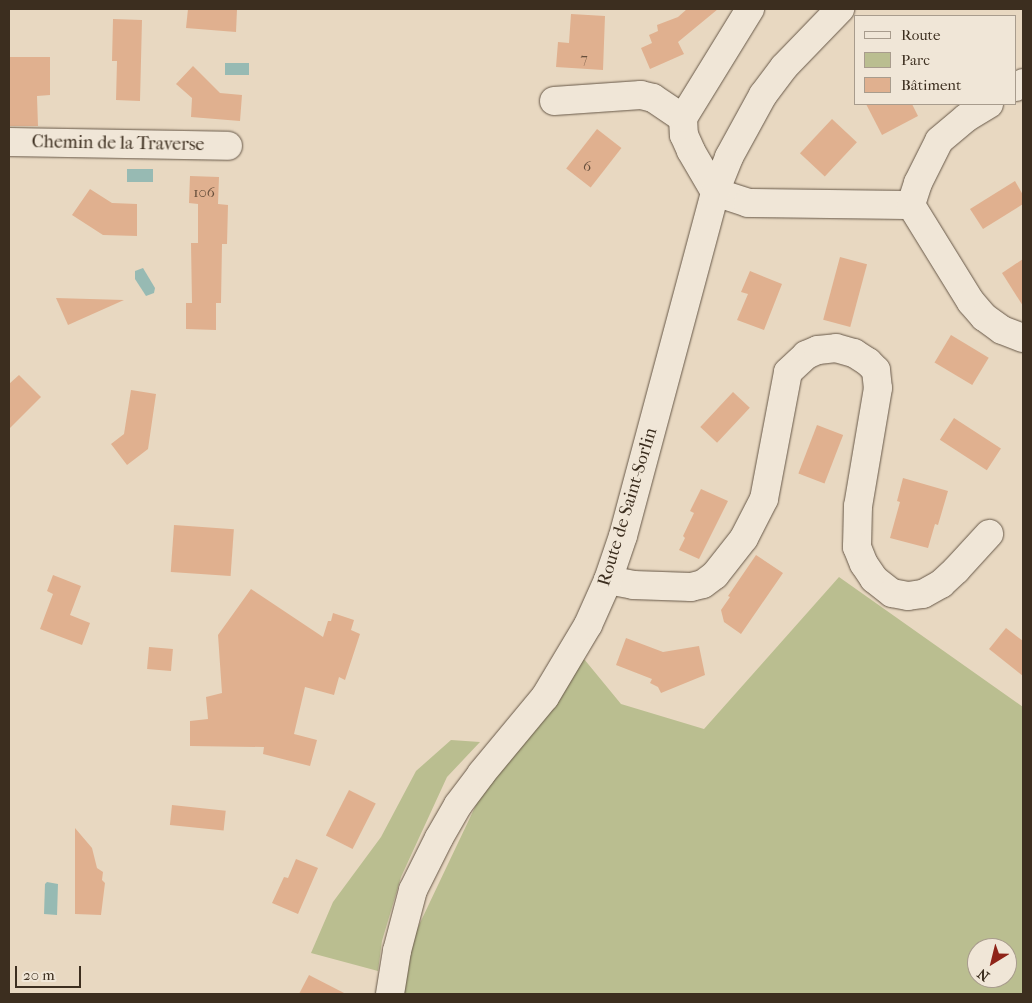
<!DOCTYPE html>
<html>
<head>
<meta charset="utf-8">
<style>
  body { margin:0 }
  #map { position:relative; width:1032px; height:1003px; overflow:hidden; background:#e8d8c1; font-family:"IM FELL French Canon",serif }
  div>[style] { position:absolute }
  .green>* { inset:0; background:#babe90 }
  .water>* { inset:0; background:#97bab3; transform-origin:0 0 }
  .building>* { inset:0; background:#e0b08f; transform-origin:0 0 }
  .roads { filter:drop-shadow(0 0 1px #675848) drop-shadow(0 0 1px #675848) }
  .minor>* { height:28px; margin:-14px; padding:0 14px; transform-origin:14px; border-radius:14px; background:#f0e6d7 }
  span { translate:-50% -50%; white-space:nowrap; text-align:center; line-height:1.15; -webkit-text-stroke:4px #f0e6d7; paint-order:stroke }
  .number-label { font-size:15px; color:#654e3b }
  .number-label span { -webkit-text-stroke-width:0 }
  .street-label { font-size:18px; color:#3c2e1f }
  .frame { position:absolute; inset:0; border:10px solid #3c2e1f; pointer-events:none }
  .legend { position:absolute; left:854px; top:15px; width:162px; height:90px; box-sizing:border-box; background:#f0e6d7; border:1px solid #a89c8d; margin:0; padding:6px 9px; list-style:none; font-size:15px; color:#3c2e1f }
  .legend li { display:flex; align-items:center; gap:10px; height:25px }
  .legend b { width:25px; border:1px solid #a89c8d }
  .north { position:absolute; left:967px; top:938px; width:50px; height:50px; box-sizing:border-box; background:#f0e6d7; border:1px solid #a89c8d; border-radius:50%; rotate:216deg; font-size:14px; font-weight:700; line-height:20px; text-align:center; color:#3c2e1f }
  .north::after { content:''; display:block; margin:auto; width:18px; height:22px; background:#8f2418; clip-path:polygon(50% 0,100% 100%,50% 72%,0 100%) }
  .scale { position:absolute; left:15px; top:966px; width:66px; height:22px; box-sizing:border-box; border:2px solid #3c2e1f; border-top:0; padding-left:6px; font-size:15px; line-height:18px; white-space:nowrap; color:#3c2e1f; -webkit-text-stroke:4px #f0e6d7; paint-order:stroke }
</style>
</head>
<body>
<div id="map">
  <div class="green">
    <i style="clip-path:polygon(evenodd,839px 577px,1023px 707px,1023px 994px,389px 994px,401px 963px,485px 786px,584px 659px,621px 704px,704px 729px,839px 577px,977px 948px,1007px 948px,1007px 978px,977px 978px,977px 948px)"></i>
    <i style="clip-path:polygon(451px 740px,480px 742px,447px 777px,401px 877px,382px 941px,378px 971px,311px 953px,333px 902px,381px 837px,416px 771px)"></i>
  </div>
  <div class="water">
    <i style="left:225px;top:63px;width:24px;height:12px"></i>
    <i style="left:127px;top:169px;width:26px;height:13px"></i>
    <i style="clip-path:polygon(143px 268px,155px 288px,154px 293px,146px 296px,135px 279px,135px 271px)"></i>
    <i style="clip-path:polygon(47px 882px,58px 884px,57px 915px,44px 914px,45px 884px)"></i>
  </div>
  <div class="building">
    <i style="clip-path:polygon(188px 9px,237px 9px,236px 32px,186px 28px)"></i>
    <i style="clip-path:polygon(687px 9px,718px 9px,678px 42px,684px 54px,650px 69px,641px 48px,652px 43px,649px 35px,658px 31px,657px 25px,678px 17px)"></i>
    <i style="clip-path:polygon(571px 14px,605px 16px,603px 70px,556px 67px,558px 42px,569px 43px)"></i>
    <i style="clip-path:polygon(113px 19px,142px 20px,140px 101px,116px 100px,117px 61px,112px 61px)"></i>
    <i style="clip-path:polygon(9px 57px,50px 57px,50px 95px,37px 96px,38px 126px,9px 126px)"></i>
    <i style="clip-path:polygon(193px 66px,220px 93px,242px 95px,240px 121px,191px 117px,192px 98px,176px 84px)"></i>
    <i style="clip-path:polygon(866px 104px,912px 104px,918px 116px,882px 135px)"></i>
    <i style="left:832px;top:119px;width:34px;height:47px;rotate:43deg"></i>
    <i style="left:597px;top:129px;width:31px;height:50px;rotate:38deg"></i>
    <i style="clip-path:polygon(190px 176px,219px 177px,218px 204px,228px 205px,227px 244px,222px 244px,221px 303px,216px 303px,216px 330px,186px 329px,186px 303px,192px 303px,191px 243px,198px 243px,198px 204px,189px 203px)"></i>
    <i style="clip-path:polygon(1015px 181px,1023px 195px,1023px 204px,983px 229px,970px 209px)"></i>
    <i style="clip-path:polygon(90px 189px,112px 203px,137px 204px,137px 236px,103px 235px,72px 215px)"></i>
    <i style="left:840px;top:257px;width:28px;height:65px;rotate:15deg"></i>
    <i style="clip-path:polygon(1023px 259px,1023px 306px,1002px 273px)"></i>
    <i style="clip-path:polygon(750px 271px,782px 284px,764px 330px,737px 320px,748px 294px,741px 292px)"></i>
    <i style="clip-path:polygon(56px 298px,124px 300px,68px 325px)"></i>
    <i style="left:951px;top:335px;width:44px;height:32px;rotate:31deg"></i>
    <i style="clip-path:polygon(19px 375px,41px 397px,9px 429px,9px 384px)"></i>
    <i style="clip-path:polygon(131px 390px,156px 394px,148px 449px,127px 465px,111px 444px,124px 434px)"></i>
    <i style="left:733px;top:392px;width:23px;height:48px;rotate:43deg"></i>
    <i style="left:954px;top:418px;width:56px;height:26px;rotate:33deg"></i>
    <i style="left:817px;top:425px;width:28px;height:52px;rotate:21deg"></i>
    <i style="clip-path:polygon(903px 478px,948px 491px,938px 525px,935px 524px,928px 548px,890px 538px,900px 502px,897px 501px)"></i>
    <i style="clip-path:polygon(701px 489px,728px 501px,699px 559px,679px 550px,685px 538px,683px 536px,694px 513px,690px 511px)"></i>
    <i style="left:174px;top:525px;width:60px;height:47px;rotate:4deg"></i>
    <i style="clip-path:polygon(756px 555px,783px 573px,741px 634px,724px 622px,721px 610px,730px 597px,728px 596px)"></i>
    <i style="clip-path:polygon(53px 575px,81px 586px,70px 615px,90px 623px,82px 645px,40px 629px,53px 594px,47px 591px)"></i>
    <i style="clip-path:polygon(251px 589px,323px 637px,328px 621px,331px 621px,333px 613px,354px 620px,351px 630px,360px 634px,345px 680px,339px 677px,334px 695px,305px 687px,294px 734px,317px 740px,310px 766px,263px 754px,264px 747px,190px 746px,190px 721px,208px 719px,206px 697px,222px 693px,218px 635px)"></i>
    <i style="clip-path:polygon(1006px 628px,1023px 641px,1023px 676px,989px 649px)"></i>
    <i style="clip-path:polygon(626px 638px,663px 652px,699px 646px,705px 675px,661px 693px,658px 687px,650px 683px,652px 679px,616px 665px)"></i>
    <i style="left:149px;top:647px;width:24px;height:22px;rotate:5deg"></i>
    <i style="left:349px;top:790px;width:30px;height:51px;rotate:27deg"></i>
    <i style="left:172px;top:805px;width:54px;height:20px;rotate:6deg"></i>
    <i style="clip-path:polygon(75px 828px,92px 848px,97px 868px,103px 872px,102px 880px,105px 883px,101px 915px,75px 914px)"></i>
    <i style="clip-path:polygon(296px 859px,318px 868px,298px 914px,272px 903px,284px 877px,288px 878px)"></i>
    <i style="clip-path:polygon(309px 975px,346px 994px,299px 994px)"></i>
  </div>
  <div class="roads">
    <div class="minor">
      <i style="left:1016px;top:87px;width:8px;rotate:-30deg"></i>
      <i style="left:554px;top:101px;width:87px;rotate:-3.9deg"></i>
      <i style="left:641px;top:95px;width:12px;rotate:14deg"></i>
      <i style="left:653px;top:98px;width:36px;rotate:34deg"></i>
      <i style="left:683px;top:118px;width:17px;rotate:87deg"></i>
      <i style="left:684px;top:135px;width:17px;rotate:66deg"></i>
      <i style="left:691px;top:151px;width:48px;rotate:59.7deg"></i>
      <i style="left:715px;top:192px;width:35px;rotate:18deg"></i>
      <i style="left:748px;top:203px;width:163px;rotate:0.7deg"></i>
      <i style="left:989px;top:104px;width:27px;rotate:149deg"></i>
      <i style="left:966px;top:118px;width:35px;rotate:140deg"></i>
      <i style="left:939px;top:141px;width:47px;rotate:116.6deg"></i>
      <i style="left:918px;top:183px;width:23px;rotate:108deg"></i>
      <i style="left:911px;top:205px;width:114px;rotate:58.3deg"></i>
      <i style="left:971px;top:302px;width:20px;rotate:49deg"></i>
      <i style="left:984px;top:317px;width:22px;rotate:36deg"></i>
      <i style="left:1002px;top:330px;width:22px;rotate:21deg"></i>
      <i style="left:683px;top:118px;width:128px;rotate:-58.4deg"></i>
      <i style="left:9px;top:142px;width:219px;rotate:1deg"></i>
      <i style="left:608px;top:580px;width:25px;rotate:11deg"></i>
      <i style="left:633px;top:585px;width:58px;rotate:2deg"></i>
      <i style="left:691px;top:587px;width:12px;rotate:-14deg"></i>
      <i style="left:703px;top:584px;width:15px;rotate:-37deg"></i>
      <i style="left:715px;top:575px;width:47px;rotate:-51.9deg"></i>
      <i style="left:744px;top:538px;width:44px;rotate:-62.9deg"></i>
      <i style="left:764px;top:499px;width:129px;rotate:-79.3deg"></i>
      <i style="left:788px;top:372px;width:25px;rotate:-43deg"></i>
      <i style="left:806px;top:355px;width:13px;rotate:-23deg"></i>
      <i style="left:818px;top:350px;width:18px;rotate:-6deg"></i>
      <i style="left:836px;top:348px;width:19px;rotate:16deg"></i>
      <i style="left:854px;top:353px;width:17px;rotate:33deg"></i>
      <i style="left:868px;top:362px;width:11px;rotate:45deg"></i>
      <i style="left:876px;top:370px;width:18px;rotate:84deg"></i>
      <i style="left:878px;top:388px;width:120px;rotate:99.6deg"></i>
      <i style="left:858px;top:506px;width:41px;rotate:91.4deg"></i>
      <i style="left:857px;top:547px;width:18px;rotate:68deg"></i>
      <i style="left:864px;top:564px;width:18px;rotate:56deg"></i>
      <i style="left:874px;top:579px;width:23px;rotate:38deg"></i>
      <i style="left:892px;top:593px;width:16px;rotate:11deg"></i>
      <i style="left:908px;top:596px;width:15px;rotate:-8deg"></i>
      <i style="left:923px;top:594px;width:21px;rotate:-29deg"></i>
      <i style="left:941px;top:584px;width:21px;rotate:-43deg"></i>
      <i style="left:956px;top:570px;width:49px;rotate:-47.5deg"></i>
      <i style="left:390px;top:994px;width:44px;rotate:-80.8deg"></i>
      <i style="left:397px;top:951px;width:63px;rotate:-75.3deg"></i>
      <i style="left:413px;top:890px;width:58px;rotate:-63.4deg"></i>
      <i style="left:439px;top:838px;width:38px;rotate:-60deg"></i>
      <i style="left:458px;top:805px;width:39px;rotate:-53deg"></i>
      <i style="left:481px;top:774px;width:100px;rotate:-50.3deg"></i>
      <i style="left:545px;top:697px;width:84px;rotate:-59.2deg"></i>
      <i style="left:588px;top:625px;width:49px;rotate:-66deg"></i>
      <i style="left:608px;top:580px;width:46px;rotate:-71.2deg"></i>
      <i style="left:623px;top:536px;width:356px;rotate:-75deg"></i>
      <i style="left:715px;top:192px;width:38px;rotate:-68deg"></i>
      <i style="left:729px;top:157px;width:71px;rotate:-61.3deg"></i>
      <i style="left:763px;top:95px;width:35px;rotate:-53deg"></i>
      <i style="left:784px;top:67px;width:81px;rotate:-46deg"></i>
    </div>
  </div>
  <div class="number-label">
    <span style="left:584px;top:59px">7</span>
    <span style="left:587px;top:167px">6</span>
    <span style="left:204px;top:193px">106</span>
  </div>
  <div class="street-label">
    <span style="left:118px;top:144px;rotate:1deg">Chemin de la Traverse</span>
    <span style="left:628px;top:507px;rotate:-73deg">Route de Saint-Sorlin</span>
  </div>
  <div class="frame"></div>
  <ul class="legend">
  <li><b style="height:6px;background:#f0e6d7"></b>Route</li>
  <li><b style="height:14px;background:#babe90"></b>Parc</li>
  <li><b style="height:14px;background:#e0b08f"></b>Bâtiment</li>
  </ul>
  <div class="north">N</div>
  <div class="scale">20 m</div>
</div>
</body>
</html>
